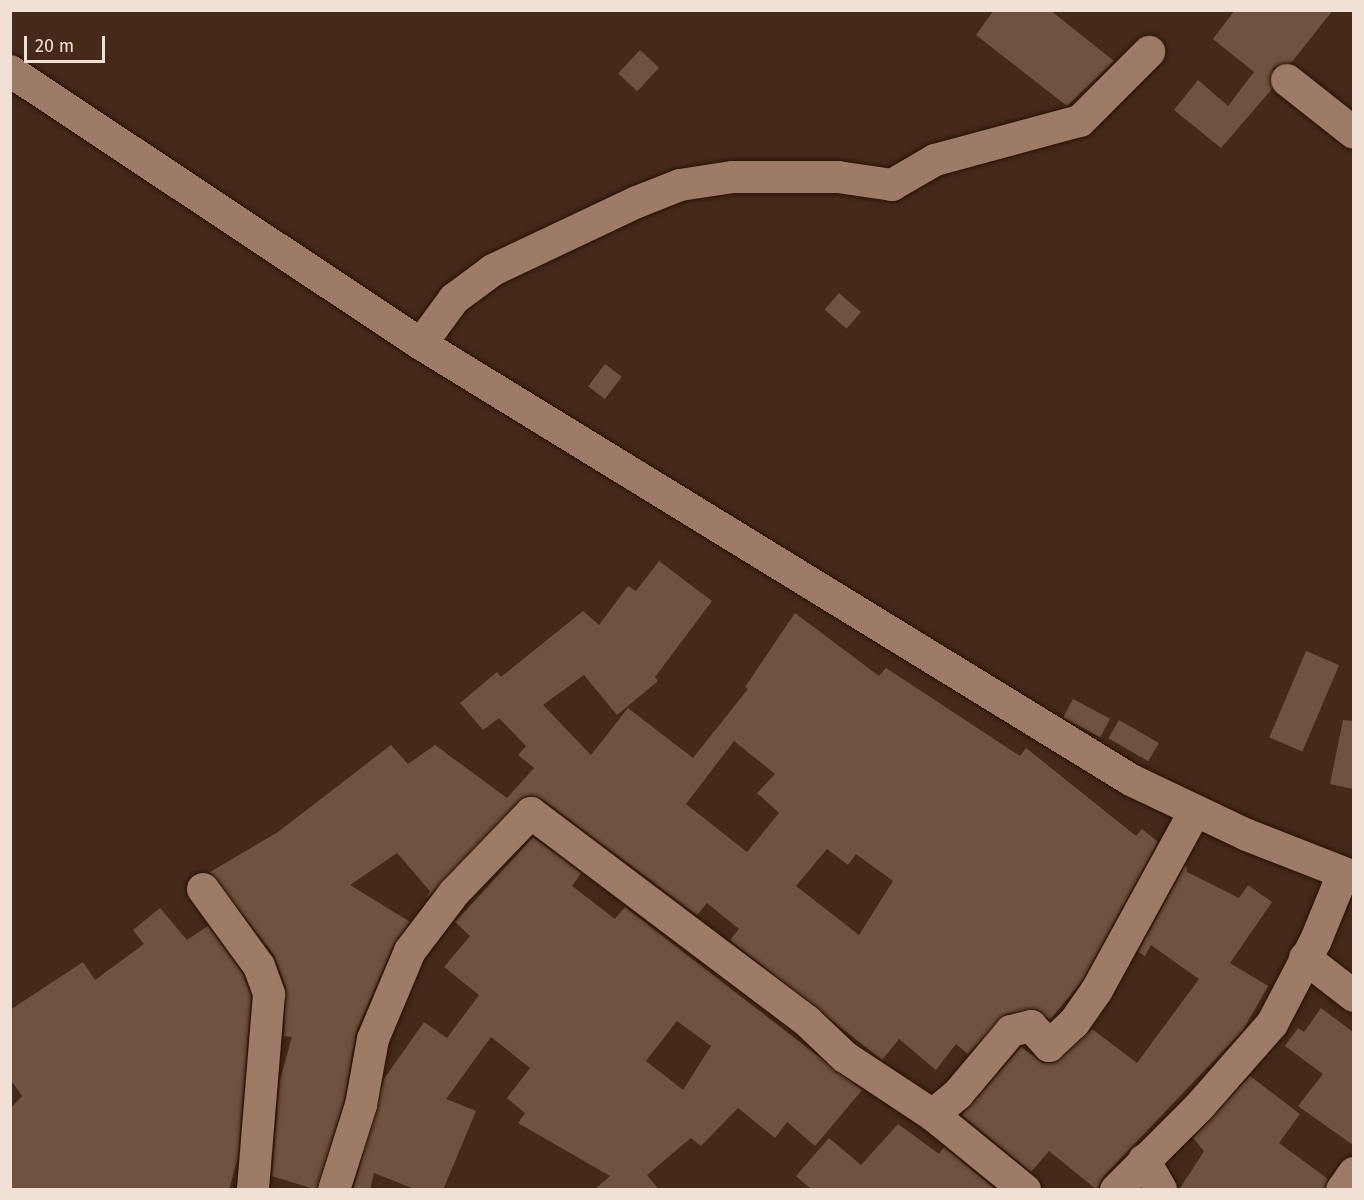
<!DOCTYPE html>
<html>
<head>
<meta charset="utf-8">
<style>
  body { margin:0 }
  #map { position:relative; width:1364px; height:1200px; overflow:hidden; background:#452a19; font-family:"Fira Sans",sans-serif }
  div>[style] { position:absolute }
  .building>* { inset:0; background:#705240; transform-origin:0 0 }
  .roads { filter:drop-shadow(0 0 2px #2a1103) drop-shadow(0 0 2px #2a1103) }
  .street>* { height:32px; margin:-16px; padding:0 16px; transform-origin:16px; border-radius:16px; background:#9c7c69 }
  span { translate:-50% -50%; white-space:nowrap; text-align:center; line-height:1.15; -webkit-text-stroke:4.5px #452a19; paint-order:stroke }
  .frame { position:absolute; inset:0; border:12px solid #f2e0d6; pointer-events:none }
  .scale { position:absolute; left:24px; top:36px; width:81px; height:27px; box-sizing:border-box; border:3px solid #f2e0d6; border-top:0; padding-left:8px; font-size:18px; line-height:21px; white-space:nowrap; color:#f2e0d6; -webkit-text-stroke:4px #452a19; paint-order:stroke }
</style>
</head>
<body>
<div id="map">
  <div class="building">
    <i style="clip-path:polygon(994px 10px,1050px 10px,1114px 61px,1067px 106px,976px 35px)"></i>
    <i style="clip-path:polygon(1235px 10px,1333px 10px,1291px 63px,1273px 68px,1272px 89px,1221px 148px,1174px 110px,1198px 80px,1228px 106px,1254px 72px,1213px 39px)"></i>
    <i style="left:640px;top:50px;width:26px;height:32px;rotate:43deg"></i>
    <i style="left:839px;top:293px;width:29px;height:22px;rotate:41deg"></i>
    <i style="left:605px;top:364px;width:21px;height:28px;rotate:37deg"></i>
    <i style="clip-path:polygon(evenodd,659px 561px,712px 601px,655px 677px,658px 681px,617px 715px,584px 675px,543px 705px,591px 755px,628px 708px,693px 758px,748px 689px,745px 687px,795px 613px,879px 676px,886px 668px,1020px 756px,1026px 748px,1136px 836px,1142px 829px,1158px 842px,1082px 981px,1050px 1020px,1036px 1009px,1006px 1014px,968px 1054px,956px 1044px,936px 1070px,899px 1039px,882px 1060px,730px 940px,739px 929px,707px 903px,697px 915px,542px 799px,526px 796px,427px 898px,430px 891px,397px 853px,350px 885px,410px 922px,394px 944px,356px 1032px,344px 1101px,317px 1190px,272px 1176px,280px 1080px,292px 1037px,284px 1036px,286px 988px,274px 955px,210px 872px,278px 832px,391px 745px,408px 764px,435px 745px,507px 798px,534px 768px,518px 755px,526px 746px,499px 718px,483px 730px,460px 703px,497px 672px,501px 677px,583px 611px,599px 625px,628px 586px,636px 591px,659px 561px,734px 741px,775px 774px,757px 793px,779px 813px,747px 852px,686px 804px,734px 741px,659px 561px,827px 849px,848px 865px,856px 854px,893px 881px,859px 935px,796px 886px,827px 849px)"></i>
    <i style="left:1306px;top:651px;width:36px;height:94px;rotate:23deg"></i>
    <i style="left:1073px;top:699px;width:42px;height:21px;rotate:28deg"></i>
    <i style="left:1119px;top:720px;width:46px;height:21px;rotate:30deg"></i>
    <i style="clip-path:polygon(1343px 720px,1353px 721px,1353px 789px,1330px 784px)"></i>
    <i style="clip-path:polygon(evenodd,533px 837px,581px 873px,572px 886px,615px 919px,625px 907px,862px 1090px,815px 1146px,787px 1122px,775px 1138px,738px 1108px,701px 1146px,691px 1138px,647px 1175px,659px 1190px,594px 1190px,610px 1176px,518px 1123px,525px 1113px,507px 1098px,530px 1068px,491px 1037px,446px 1099px,476px 1111px,443px 1190px,417px 1190px,374px 1173px,370px 1190px,353px 1190px,384px 1079px,424px 1022px,447px 1038px,479px 995px,444px 967px,470px 936px,455px 922px,533px 837px,677px 1021px,711px 1046px,683px 1090px,646px 1061px,677px 1021px)"></i>
    <i style="clip-path:polygon(1186px 864px,1187px 872px,1239px 898px,1248px 885px,1272px 902px,1230px 963px,1268px 986px,1243px 1030px,1103px 1177px,1097px 1190px,1049px 1151px,1031px 1172px,962px 1115px,1021px 1047px,1043px 1063px,1053px 1063px,1092px 1029px,1137px 1063px,1199px 979px,1151px 945px,1145px 956px,1138px 952px)"></i>
    <i style="clip-path:polygon(160px 908px,187px 940px,208px 926px,243px 974px,251px 996px,238px 1157px,229px 1190px,10px 1190px,10px 1109px,22px 1096px,10px 1079px,10px 1010px,83px 962px,95px 980px,144px 944px,133px 930px)"></i>
    <i style="clip-path:polygon(1321px 1008px,1353px 1032px,1353px 1145px,1298px 1106px,1323px 1074px,1285px 1046px,1298px 1028px,1304px 1032px)"></i>
    <i style="clip-path:polygon(1250px 1076px,1300px 1114px,1279px 1143px,1328px 1179px,1324px 1190px,1179px 1190px,1204px 1151px,1193px 1138px)"></i>
    <i style="clip-path:polygon(898px 1124px,939px 1154px,944px 1147px,996px 1190px,812px 1190px,796px 1176px,829px 1138px,861px 1165px)"></i>
  </div>
  <div class="roads">
    <div class="street">
      <i style="left:10px;top:71px;width:493px;rotate:33.6deg"></i>
      <i style="left:421px;top:344px;width:833px;rotate:31.55deg"></i>
      <i style="left:1131px;top:780px;width:128px;rotate:25.4deg"></i>
      <i style="left:1247px;top:835px;width:115px;rotate:21.4deg"></i>
      <i style="left:1287px;top:80px;width:85px;rotate:38.3deg"></i>
      <i style="left:421px;top:344px;width:56px;rotate:-53.7deg"></i>
      <i style="left:454px;top:299px;width:49px;rotate:-36.6deg"></i>
      <i style="left:493px;top:270px;width:159px;rotate:-25.3deg"></i>
      <i style="left:637px;top:202px;width:46px;rotate:-21.6deg"></i>
      <i style="left:680px;top:185px;width:54px;rotate:-8.6deg"></i>
      <i style="left:733px;top:177px;width:105px"></i>
      <i style="left:838px;top:177px;width:55px;rotate:8.4deg"></i>
      <i style="left:892px;top:185px;width:50px;rotate:-30.2deg"></i>
      <i style="left:935px;top:160px;width:150px;rotate:-15.1deg"></i>
      <i style="left:1080px;top:121px;width:98px;rotate:-45deg"></i>
      <i style="left:203px;top:889px;width:95px;rotate:54deg"></i>
      <i style="left:259px;top:966px;width:30px;rotate:70deg"></i>
      <i style="left:269px;top:994px;width:197px;rotate:94.7deg"></i>
      <i style="left:1305px;top:958px;width:62px;rotate:37.8deg"></i>
      <i style="left:933px;top:1115px;width:33px;rotate:-40deg"></i>
      <i style="left:958px;top:1094px;width:82px;rotate:-49.9deg"></i>
      <i style="left:1011px;top:1031px;width:21px;rotate:-14deg"></i>
      <i style="left:1031px;top:1026px;width:27px;rotate:48deg"></i>
      <i style="left:1049px;top:1046px;width:34px;rotate:-43deg"></i>
      <i style="left:1074px;top:1023px;width:40px;rotate:-55.1deg"></i>
      <i style="left:1097px;top:990px;width:204px;rotate:-61.3deg"></i>
      <i style="left:1144px;top:1160px;width:34px;rotate:60deg"></i>
      <i style="left:334px;top:1190px;width:89px;rotate:-72.4deg"></i>
      <i style="left:361px;top:1105px;width:67px;rotate:-79.7deg"></i>
      <i style="left:373px;top:1039px;width:95px;rotate:-67.2deg"></i>
      <i style="left:410px;top:951px;width:73px;rotate:-52.8deg"></i>
      <i style="left:454px;top:893px;width:111px;rotate:-46.1deg"></i>
      <i style="left:531px;top:813px;width:346px;rotate:37deg"></i>
      <i style="left:807px;top:1021px;width:52px;rotate:43.5deg"></i>
      <i style="left:845px;top:1057px;width:105px;rotate:33.4deg"></i>
      <i style="left:933px;top:1115px;width:119px;rotate:39.2deg"></i>
      <i style="left:1116px;top:1190px;width:117px;rotate:-45deg"></i>
      <i style="left:1199px;top:1107px;width:111px;rotate:-48.7deg"></i>
      <i style="left:1272px;top:1024px;width:95px;rotate:-62.4deg"></i>
      <i style="left:1316px;top:940px;width:71px;rotate:-67.8deg"></i>
      <i style="left:1342px;top:1190px;width:21px;rotate:-55deg"></i>
    </div>
  </div>
  <div class="frame"></div>
  <div class="scale">20 m</div>
</div>
</body>
</html>
